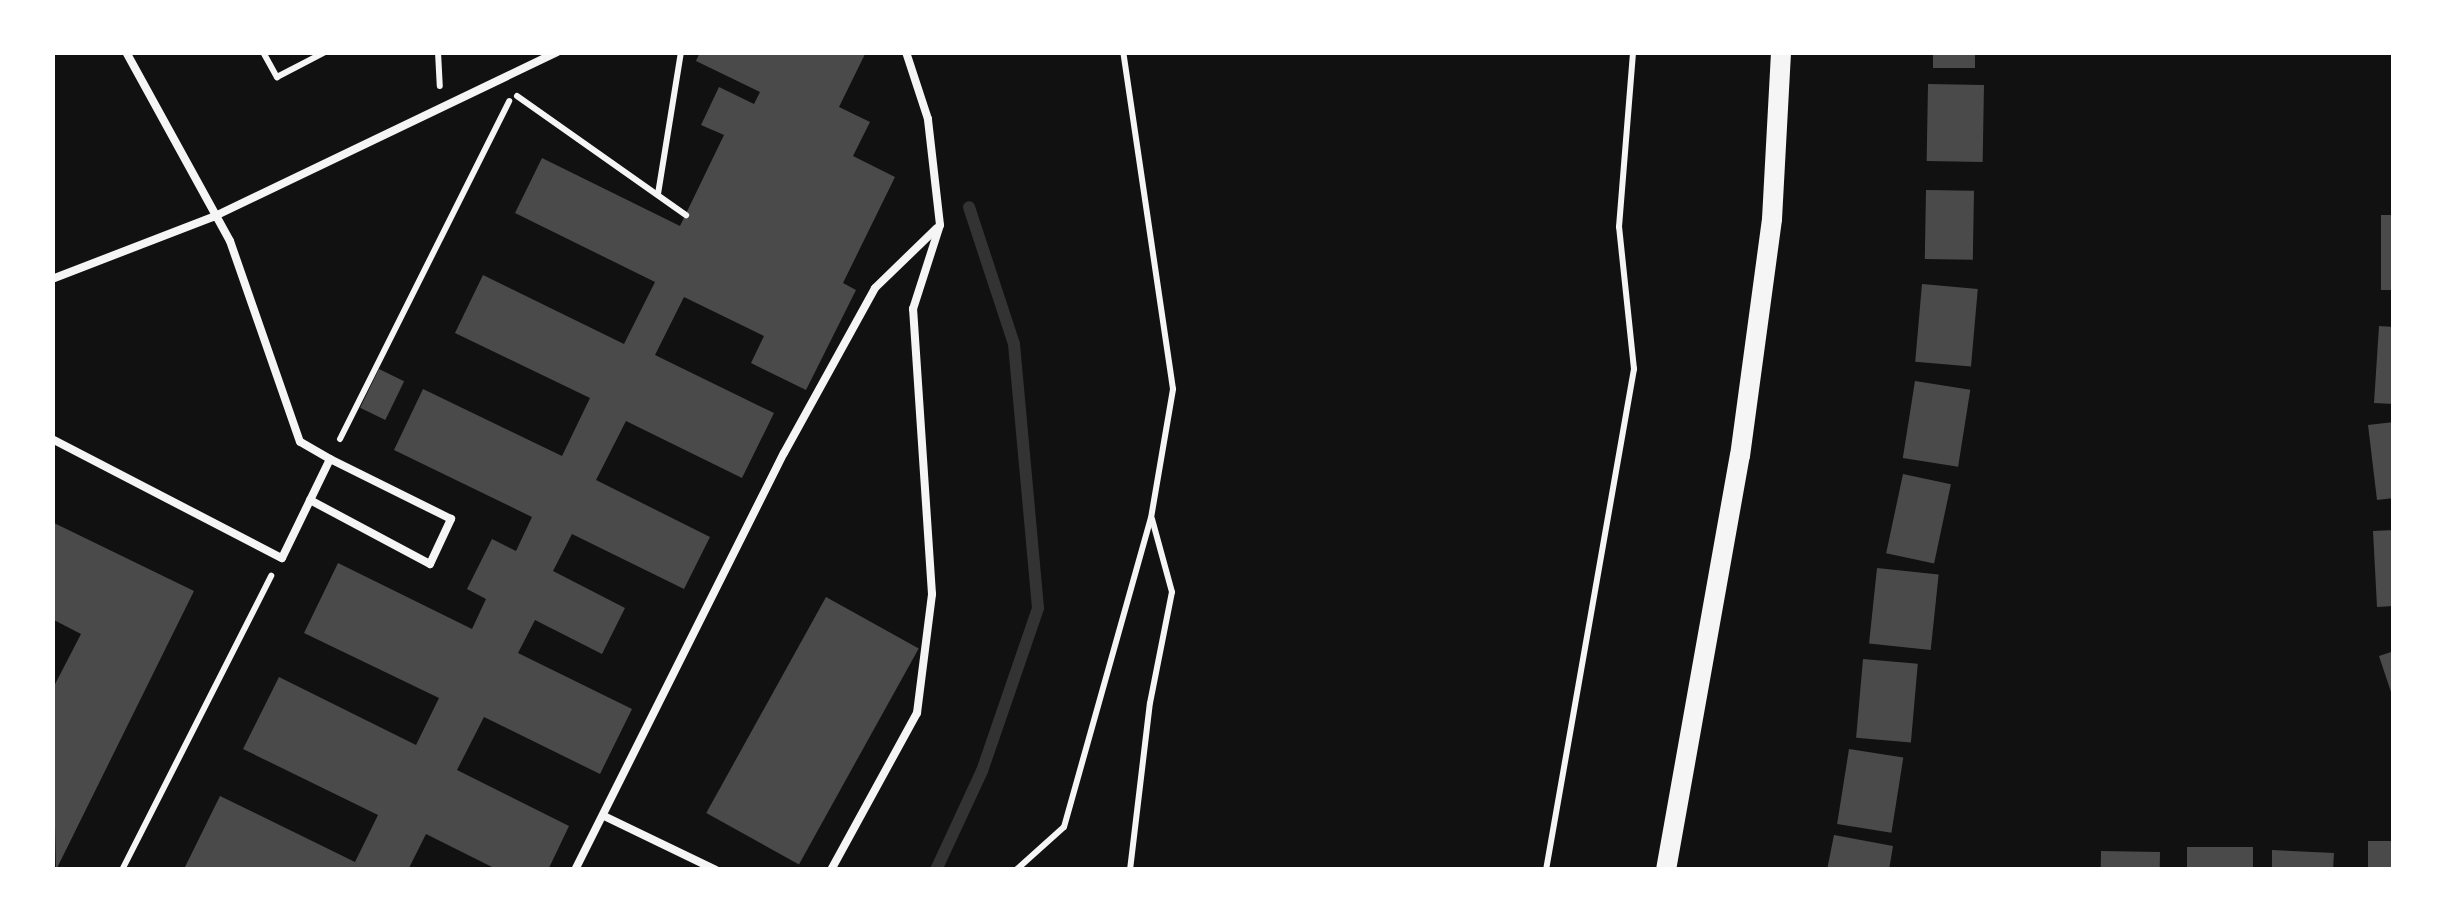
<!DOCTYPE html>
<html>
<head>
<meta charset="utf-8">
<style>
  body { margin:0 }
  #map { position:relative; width:2446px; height:922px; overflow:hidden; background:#111; font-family:Jost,sans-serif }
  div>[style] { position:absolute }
  .stream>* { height:12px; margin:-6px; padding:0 6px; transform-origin:6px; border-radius:6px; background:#333 }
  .building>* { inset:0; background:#4a4a4a; transform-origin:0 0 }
  .path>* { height:6px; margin:-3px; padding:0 3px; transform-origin:3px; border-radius:3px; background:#f5f5f5 }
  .service>* { height:8px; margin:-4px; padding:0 4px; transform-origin:4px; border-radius:4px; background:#f5f5f5 }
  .secondary>* { height:20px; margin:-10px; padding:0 10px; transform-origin:10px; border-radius:10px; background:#f5f5f5 }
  span { translate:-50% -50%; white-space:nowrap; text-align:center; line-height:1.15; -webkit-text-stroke:9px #fff; paint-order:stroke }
  .frame { position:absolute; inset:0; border:55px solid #fff; pointer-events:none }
</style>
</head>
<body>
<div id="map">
  <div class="stream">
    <i style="left:936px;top:870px;width:109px;rotate:-65.1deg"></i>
    <i style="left:982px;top:771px;width:172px;rotate:-71deg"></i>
    <i style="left:1038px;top:608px;width:265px;rotate:-95.2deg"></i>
    <i style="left:1014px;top:344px;width:144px;rotate:-108.2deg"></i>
  </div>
  <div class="building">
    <i style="clip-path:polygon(700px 52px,866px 52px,839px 107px,870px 122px,853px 156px,895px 177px,843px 283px,856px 290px,806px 390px,751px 363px,764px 336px,684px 297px,655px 355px,774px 413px,742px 478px,626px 421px,596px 480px,710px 537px,684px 589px,572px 534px,553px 571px,625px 608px,602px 654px,535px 620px,518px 653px,632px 709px,600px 774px,484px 717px,457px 770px,569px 826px,548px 870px,498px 870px,426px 834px,408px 870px,185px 867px,220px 796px,355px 862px,378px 815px,243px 749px,279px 677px,416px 745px,439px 698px,304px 633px,338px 563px,472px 629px,486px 599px,467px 589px,492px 539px,516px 551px,532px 517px,394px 450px,423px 389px,562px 456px,590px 398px,455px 333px,483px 275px,624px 344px,655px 282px,515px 213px,542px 158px,680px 226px,724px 135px,701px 125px,719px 87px,754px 104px,760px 92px,696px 61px)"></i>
    <i style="left:1933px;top:52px;width:42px;height:16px"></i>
    <i style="left:1928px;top:84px;width:56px;height:77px;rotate:1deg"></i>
    <i style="left:1926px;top:190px;width:48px;height:69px;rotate:1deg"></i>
    <i style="left:2381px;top:215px;width:13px;height:75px"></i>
    <i style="left:1922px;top:284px;width:56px;height:78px;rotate:5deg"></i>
    <i style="clip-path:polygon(2379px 326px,2394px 327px,2394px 404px,2374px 403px)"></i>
    <i style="left:379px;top:369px;width:28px;height:43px;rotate:26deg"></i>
    <i style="left:1915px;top:381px;width:56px;height:78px;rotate:9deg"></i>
    <i style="clip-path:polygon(2394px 422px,2394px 498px,2377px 500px,2368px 425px)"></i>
    <i style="left:1903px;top:474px;width:49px;height:81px;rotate:12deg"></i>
    <i style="clip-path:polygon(52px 522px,194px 591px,56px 870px,52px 690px,81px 634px,52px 619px)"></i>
    <i style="clip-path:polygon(2394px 530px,2394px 606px,2377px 607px,2373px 531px)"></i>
    <i style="left:1877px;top:568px;width:62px;height:76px;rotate:6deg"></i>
    <i style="left:826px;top:597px;width:106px;height:247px;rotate:29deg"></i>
    <i style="clip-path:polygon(2394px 651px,2394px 698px,2393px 698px,2379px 656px)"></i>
    <i style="left:1863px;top:659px;width:55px;height:79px;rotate:5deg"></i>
    <i style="left:1849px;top:749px;width:55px;height:76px;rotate:9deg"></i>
    <i style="clip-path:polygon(1834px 835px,1893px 846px,1889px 870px,1827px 870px)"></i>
    <i style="left:2394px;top:841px;width:29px;height:26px;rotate:90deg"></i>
    <i style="left:2187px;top:847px;width:66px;height:23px"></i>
    <i style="clip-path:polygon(2272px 850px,2334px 853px,2333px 870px,2272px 870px)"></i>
    <i style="left:2101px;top:851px;width:59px;height:19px;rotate:1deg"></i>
  </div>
  <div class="path">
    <i style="left:263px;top:52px;width:29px;rotate:61deg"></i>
    <i style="left:277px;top:77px;width:54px;rotate:-27.5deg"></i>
    <i style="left:438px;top:52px;width:34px;rotate:87deg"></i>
    <i style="left:517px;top:96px;width:207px;rotate:35.2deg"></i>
    <i style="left:658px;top:194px;width:144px;rotate:-80.8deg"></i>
    <i style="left:340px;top:439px;width:378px;rotate:-63.4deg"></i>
    <i style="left:122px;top:870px;width:330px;rotate:-63.1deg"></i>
    <i style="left:1016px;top:870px;width:64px;rotate:-41.9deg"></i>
    <i style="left:1064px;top:827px;width:321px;rotate:-74.3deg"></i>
    <i style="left:1151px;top:518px;width:131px;rotate:-80.3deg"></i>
    <i style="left:1173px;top:389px;width:341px;rotate:-98.4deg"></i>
    <i style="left:1130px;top:870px;width:168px;rotate:-83.2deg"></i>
    <i style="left:1150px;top:703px;width:113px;rotate:-78.8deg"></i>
    <i style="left:1172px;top:592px;width:76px;rotate:-105.3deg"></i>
    <i style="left:1546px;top:870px;width:509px;rotate:-80.04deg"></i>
    <i style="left:1634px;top:369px;width:143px;rotate:-96deg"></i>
    <i style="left:1619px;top:227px;width:176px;rotate:-85.4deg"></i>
  </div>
  <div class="service">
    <i style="left:52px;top:279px;width:173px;rotate:-21.1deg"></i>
    <i style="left:213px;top:217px;width:382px;rotate:-25.6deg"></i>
    <i style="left:52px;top:439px;width:259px;rotate:27.4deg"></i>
    <i style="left:282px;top:558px;width:110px;rotate:-64.1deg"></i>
    <i style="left:330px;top:459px;width:34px;rotate:-150deg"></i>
    <i style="left:300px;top:442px;width:213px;rotate:-109.2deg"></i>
    <i style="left:230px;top:241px;width:216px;rotate:-118.8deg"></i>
    <i style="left:310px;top:500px;width:136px;rotate:28.1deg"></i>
    <i style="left:430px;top:564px;width:50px;rotate:-65deg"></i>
    <i style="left:451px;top:519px;width:135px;rotate:-153.6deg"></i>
    <i style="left:604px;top:816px;width:124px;rotate:25.7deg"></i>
    <i style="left:575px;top:870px;width:466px;rotate:-63.4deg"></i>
    <i style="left:784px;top:453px;width:188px;rotate:-61.1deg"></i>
    <i style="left:875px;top:288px;width:86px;rotate:-44.1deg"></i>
    <i style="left:831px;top:870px;width:179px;rotate:-61.3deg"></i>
    <i style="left:917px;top:713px;width:120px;rotate:-82.8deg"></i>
    <i style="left:932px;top:594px;width:286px;rotate:-93.8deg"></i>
    <i style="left:913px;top:309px;width:88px;rotate:-72.2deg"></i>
    <i style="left:940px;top:225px;width:107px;rotate:-96.5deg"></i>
    <i style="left:928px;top:119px;width:71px;rotate:-108.2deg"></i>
  </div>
  <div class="secondary">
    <i style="left:1666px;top:870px;width:421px;rotate:-79.9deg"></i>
    <i style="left:1740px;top:456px;width:239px;rotate:-82.3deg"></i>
    <i style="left:1772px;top:219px;width:167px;rotate:-86.9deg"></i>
  </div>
  <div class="frame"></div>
</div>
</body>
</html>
